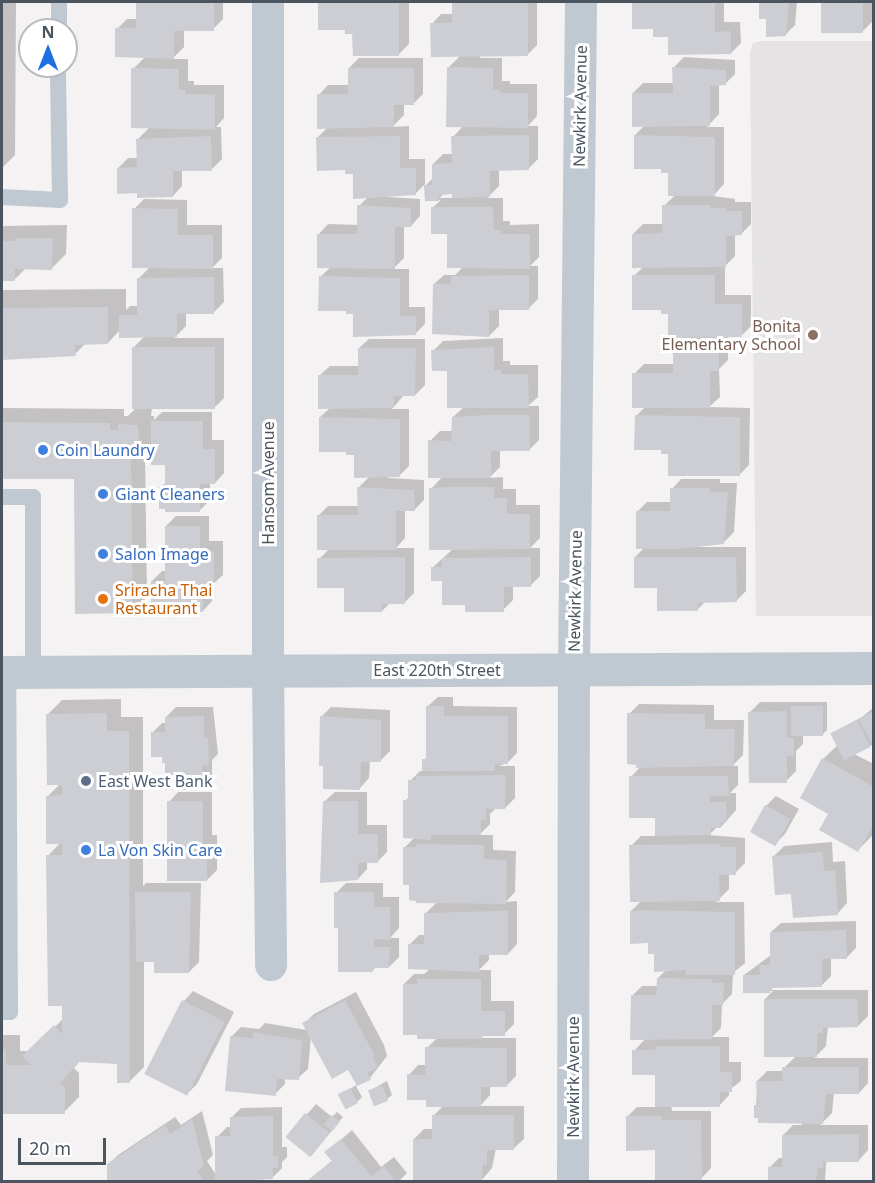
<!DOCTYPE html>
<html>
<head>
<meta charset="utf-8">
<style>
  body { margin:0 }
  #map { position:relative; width:875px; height:1183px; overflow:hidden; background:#f4f2f2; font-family:"Noto Sans",sans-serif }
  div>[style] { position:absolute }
  .education>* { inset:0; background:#e5e3e4 }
  .shadow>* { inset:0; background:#0003 }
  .building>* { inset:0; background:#ccced4; transform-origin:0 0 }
  .service>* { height:16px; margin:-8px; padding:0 8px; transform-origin:8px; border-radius:8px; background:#c0c9d1 }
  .minor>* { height:32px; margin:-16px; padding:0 16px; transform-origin:16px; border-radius:16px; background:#c0c9d1 }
  .tertiary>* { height:33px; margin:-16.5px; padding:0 16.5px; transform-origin:16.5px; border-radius:16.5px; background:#c0c9d1 }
  .dots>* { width:16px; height:16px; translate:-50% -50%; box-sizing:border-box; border:3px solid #fff; border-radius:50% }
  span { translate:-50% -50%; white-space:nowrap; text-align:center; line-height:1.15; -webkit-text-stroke:6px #fff; paint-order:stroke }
  .street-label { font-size:16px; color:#4a5560 }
  .education-label { font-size:16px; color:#785e54 }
  .right { translate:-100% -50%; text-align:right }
  .shop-label { font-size:16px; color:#366cbe }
  .left { translate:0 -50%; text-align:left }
  .food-label { font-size:16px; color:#c56008 }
  .service-label { font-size:16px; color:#4e5e75 }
  .frame { position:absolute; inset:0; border:3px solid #4a5560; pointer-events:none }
  .north { position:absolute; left:18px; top:18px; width:60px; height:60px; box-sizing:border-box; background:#fff; border:2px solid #b7bbbf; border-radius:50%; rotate:0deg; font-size:16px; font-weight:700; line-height:24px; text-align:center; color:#4a5560 }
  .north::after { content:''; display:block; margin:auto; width:21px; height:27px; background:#1c70e4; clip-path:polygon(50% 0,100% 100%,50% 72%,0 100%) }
  .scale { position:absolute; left:18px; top:1138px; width:88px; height:27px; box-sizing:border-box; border:3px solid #4a5560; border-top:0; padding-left:8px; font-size:18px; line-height:21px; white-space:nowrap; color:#4a5560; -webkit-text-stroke:4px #fff; paint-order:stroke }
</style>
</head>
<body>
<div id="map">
  <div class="education">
    <i style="clip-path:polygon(761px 41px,873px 41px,873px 616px,756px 616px,750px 53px,753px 43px)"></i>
  </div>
  <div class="shadow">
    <i style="clip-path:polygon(2px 2px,16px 2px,15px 155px,2px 168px)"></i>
    <i style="clip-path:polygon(138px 2px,223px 2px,223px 19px,213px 29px,184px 29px,184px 47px,172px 59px,188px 59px,188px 81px,194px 81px,194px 85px,224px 85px,224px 118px,216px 127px,221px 127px,222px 159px,212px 169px,182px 169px,182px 186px,173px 196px,138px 192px,118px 168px,128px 158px,138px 158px,138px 139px,150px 127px,133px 69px,145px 57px,117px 29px,127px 19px,137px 19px)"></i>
    <i style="clip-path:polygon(319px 2px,409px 2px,409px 44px,399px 54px,347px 29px,319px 29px)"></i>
    <i style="clip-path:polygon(evenodd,453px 2px,537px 2px,537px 45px,527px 55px,480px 55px,480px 58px,502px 58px,502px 81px,510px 81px,510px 84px,537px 84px,537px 116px,528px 126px,538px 126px,538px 159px,528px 169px,499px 169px,499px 186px,487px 198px,503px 198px,503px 221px,510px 221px,510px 225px,539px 224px,539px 257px,530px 266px,538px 266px,538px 299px,528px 309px,499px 308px,499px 326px,489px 336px,434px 284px,444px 275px,455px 275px,464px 266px,448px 233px,432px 208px,441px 200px,426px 200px,426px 185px,433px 178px,433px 164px,443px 154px,453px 154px,453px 137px,464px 125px,448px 68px,461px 55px,432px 24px,441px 14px,453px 14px,453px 2px,445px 193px,454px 193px,454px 198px,439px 198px,445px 193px)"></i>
    <i style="clip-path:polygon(633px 2px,724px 2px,724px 22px,740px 22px,741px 43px,731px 53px,654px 27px,634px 28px)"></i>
    <i style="clip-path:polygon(761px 2px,797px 2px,795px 25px,785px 35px,768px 18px,761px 18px)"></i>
    <i style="clip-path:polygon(822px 2px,873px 2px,873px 21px,863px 31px,822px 31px)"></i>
    <i style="clip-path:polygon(684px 57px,735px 60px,735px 74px,725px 84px,719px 84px,719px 114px,707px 127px,724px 127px,724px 184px,713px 196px,735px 199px,735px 202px,751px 202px,751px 224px,741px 234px,735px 234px,735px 256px,725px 266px,725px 295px,751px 295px,751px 326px,741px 336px,728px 336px,728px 360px,719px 369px,720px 397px,709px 407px,750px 408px,749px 465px,739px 475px,670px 452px,636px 416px,646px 406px,634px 374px,644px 364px,674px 364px,674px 346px,684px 336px,670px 312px,634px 276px,644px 266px,633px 234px,643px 224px,664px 224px,664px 206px,676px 194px,670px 172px,635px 135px,645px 125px,633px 93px,643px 83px,674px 83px,674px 67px)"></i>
    <i style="clip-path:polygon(359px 58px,423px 58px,423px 94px,413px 104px,404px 104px,404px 115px,392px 127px,409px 126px,409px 159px,425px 159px,425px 184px,415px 194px,388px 195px,388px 197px,420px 199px,420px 216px,411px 226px,404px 226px,404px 258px,393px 269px,409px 269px,409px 307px,425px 307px,425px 324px,415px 334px,347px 310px,320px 277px,331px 267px,319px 234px,328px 224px,359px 225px,359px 206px,369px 196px,355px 172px,347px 168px,318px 137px,328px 127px,319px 95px,328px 85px,349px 85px,349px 68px)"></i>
    <i style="clip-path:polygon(144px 199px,187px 200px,187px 225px,222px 225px,222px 258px,212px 268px,223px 268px,224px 302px,214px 312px,186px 313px,186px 326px,174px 338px,224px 338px,224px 398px,214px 408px,152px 408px,151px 416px,154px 416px,154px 420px,162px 412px,212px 412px,212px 440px,224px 440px,224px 473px,215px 483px,210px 483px,210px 500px,200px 510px,160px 488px,166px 482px,166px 464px,152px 445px,145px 452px,147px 597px,132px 612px,76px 478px,2px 477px,2px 408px,124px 409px,124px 416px,128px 416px,136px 408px,133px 348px,145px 336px,120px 330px,108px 343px,86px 343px,75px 354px,2px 358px,2px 290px,126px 289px,126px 310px,130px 306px,138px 306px,138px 279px,151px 266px,134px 209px)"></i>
    <i style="clip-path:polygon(67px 225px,66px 254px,52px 268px,26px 268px,14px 280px,2px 280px,2px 226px)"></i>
    <i style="clip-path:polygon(503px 338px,503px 361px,510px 361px,510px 365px,538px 365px,538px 397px,528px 406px,539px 406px,539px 440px,529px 450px,500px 449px,500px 467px,489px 478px,503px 477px,503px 489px,516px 489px,516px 505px,540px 505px,540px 538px,530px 548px,540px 548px,540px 576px,530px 586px,513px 586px,513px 600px,503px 610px,466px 603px,432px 568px,454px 548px,431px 489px,443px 476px,430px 441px,440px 431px,453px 431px,453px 417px,464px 407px,448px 369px,433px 351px,443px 341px)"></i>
    <i style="clip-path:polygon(369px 339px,425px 339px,425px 385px,415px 395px,404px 395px,392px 409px,409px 409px,409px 466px,399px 476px,388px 476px,388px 478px,424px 480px,424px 500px,414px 510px,405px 510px,405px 538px,396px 548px,414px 548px,414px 593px,404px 603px,390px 603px,382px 611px,346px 587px,319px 559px,329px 549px,318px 516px,328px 506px,359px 506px,359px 487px,370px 476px,355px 454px,320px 417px,330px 408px,320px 375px,330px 366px,359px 366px,359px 348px)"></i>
    <i style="clip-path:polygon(681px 479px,720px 479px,720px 483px,737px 483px,734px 532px,724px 542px,697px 545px,697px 547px,746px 547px,746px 591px,736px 601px,706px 601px,697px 610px,658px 586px,635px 557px,645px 547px,637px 512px,647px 502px,672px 502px,672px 489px)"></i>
    <i style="clip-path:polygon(176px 516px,209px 516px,209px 541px,223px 541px,223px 575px,212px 585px,212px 601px,203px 611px,152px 581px,162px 571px,167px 571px,166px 526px)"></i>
    <i style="clip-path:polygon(438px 697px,453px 697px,453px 706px,517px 707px,517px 753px,507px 763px,499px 766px,515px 766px,515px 798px,505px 808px,495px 809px,490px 814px,490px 824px,479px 835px,493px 835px,493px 850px,516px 851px,515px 892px,506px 902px,517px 901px,517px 944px,508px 954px,489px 954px,489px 960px,479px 970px,491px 970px,491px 1001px,514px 1001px,514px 1024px,504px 1034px,485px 1034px,481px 1038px,516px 1038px,516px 1076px,506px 1086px,490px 1086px,490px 1095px,480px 1106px,524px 1106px,524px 1139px,514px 1148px,496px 1148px,492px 1168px,480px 1182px,458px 1182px,414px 1139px,424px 1129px,434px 1129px,434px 1115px,444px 1105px,427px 1098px,409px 1075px,418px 1065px,427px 1065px,427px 1048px,437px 1038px,404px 984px,414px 974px,424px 974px,430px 969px,409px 945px,419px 935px,426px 935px,426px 913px,437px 902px,411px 884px,404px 848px,415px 837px,405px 801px,410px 796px,410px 781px,420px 771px,424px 771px,424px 760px,428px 756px,428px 706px)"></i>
    <i style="clip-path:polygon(121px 699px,121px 717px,143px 717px,143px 886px,146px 883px,201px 883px,199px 962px,189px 972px,155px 960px,144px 961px,144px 1067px,129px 1082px,119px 1063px,80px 1061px,74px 1068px,79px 1073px,79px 1097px,64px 1112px,2px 1112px,2px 1035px,20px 1035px,20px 1051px,30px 1051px,64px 1018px,48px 856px,61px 842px,47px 797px,61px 783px,47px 715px,62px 700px)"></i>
    <i style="clip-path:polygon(760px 702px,827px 702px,827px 730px,823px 734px,803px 734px,803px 744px,796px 751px,796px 771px,786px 781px,750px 712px)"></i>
    <i style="clip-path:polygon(639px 704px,714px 705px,714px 720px,744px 720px,743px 755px,732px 766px,738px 766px,738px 785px,730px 793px,736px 793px,736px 810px,721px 827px,717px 827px,709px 835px,745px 838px,745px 863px,735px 873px,729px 873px,729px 889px,716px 902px,744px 902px,745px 963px,733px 973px,732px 994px,722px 1004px,721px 1028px,712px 1037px,729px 1037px,729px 1062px,741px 1062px,741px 1081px,729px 1090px,729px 1095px,720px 1105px,671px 1105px,672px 1111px,711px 1111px,711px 1168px,699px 1181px,730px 1182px,669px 1182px,672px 1179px,656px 1149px,627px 1117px,637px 1107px,656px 1107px,656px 1074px,634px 1051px,646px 1038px,632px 996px,642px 986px,658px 986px,658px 978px,667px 969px,631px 911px,642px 900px,631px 846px,641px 836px,656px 836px,656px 817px,631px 777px,641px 766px,629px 714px)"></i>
    <i style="clip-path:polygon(176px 707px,213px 707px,218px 754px,212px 760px,212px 778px,202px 788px,167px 762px,152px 733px,162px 723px,166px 723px,166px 717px)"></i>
    <i style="clip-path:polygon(331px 707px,390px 710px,390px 751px,380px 761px,370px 761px,369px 778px,360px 788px,325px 765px,321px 717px)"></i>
    <i style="clip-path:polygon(874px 707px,874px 744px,854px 754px,874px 764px,874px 834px,858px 850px,830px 814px,823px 759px,838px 745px,832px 733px,862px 717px)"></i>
    <i style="clip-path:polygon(178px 792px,212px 792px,212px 835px,217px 835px,217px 870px,207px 880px,169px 802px)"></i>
    <i style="clip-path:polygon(335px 792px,367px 792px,367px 825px,387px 825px,387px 852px,377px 862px,367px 862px,367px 869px,358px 879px,321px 881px,325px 801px)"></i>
    <i style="clip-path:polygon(776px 796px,799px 809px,785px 834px,775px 844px,766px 806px)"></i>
    <i style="clip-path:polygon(832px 842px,833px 862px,845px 861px,847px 903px,838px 913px,792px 892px,774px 856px,784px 846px)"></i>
    <i style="clip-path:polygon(346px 883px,383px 883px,383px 897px,399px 897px,399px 928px,390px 938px,399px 938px,399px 957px,389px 967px,376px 967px,373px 970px,340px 927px,336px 893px)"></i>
    <i style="clip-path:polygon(856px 921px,856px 948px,846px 958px,831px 958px,831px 976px,821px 986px,774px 986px,771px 990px,868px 990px,868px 1016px,858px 1026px,828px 1026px,826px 1046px,814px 1058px,868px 1058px,868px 1083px,859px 1093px,834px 1093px,832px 1113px,820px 1125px,868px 1125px,868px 1150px,859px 1160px,829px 1160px,826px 1163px,825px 1182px,770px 1182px,769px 1168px,779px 1158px,784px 1158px,783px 1135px,793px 1125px,802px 1125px,802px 1123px,756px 1116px,757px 1081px,767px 1071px,784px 1071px,784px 1068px,796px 1056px,765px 999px,773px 991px,744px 991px,744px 975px,771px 955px,771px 932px,781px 923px)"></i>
    <i style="clip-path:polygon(193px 991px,234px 1012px,197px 1084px,187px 1094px,184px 1001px)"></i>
    <i style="clip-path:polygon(356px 992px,384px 1045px,387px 1056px,370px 1078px,356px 1086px,362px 1097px,357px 1102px,340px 1095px,358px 1084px,349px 1068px,311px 1036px,308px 1069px,298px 1078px,285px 1078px,285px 1084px,275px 1094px,231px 1037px,241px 1027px,259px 1029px,265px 1023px,307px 1030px,304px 1024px,314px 1014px)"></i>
    <i style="clip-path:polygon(387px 1081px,392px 1095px,387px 1099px,369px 1091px)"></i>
    <i style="clip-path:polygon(316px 1104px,332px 1117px,337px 1112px,343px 1117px,319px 1146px,287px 1137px)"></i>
    <i style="clip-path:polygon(282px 1107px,282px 1147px,287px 1147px,287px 1157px,282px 1162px,282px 1168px,272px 1178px,216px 1178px,212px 1182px,108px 1182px,108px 1165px,118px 1155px,175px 1117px,181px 1125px,202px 1111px,213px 1155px,207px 1161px,216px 1175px,217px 1137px,227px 1127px,231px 1127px,231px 1118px,241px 1108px)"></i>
    <i style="clip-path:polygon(352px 1130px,381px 1167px,394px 1157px,407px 1173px,398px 1182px,306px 1182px,333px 1160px,327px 1152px)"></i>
    <i style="clip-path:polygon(525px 1180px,525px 1182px,493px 1182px)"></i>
  </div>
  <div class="building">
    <i style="clip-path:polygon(136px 2px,214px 2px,214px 31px,174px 31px,174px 59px,115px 57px,115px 28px,136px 28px)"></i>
    <i style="clip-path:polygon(318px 2px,399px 2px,399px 56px,353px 56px,352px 34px,345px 34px,345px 30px,318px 30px)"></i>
    <i style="clip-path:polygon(452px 2px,528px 2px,528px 56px,431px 57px,430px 23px,452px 23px)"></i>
    <i style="clip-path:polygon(632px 2px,715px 2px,715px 32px,731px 31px,731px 54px,668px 55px,668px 37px,653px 37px,653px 29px,632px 29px)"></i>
    <i style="clip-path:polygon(759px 2px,789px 2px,786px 36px,766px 37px,766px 19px,759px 19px)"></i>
    <i style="left:821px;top:2px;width:42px;height:31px"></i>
    <i style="clip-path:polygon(447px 67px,493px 68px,493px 90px,500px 90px,500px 93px,528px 93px,528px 128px,446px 127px)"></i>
    <i style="clip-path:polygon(672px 67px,726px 70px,726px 85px,710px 86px,710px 126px,632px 127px,632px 93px,673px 93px)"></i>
    <i style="clip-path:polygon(131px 68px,179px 69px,179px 90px,185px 90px,185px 94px,215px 94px,215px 130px,131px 128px)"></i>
    <i style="clip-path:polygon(348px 68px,414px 68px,414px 105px,394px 105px,394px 127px,317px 129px,317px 94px,348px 94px)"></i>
    <i style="clip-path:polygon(529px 135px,529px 170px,490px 171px,490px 197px,452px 198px,452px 194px,438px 195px,439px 201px,425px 201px,424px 185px,432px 185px,432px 164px,452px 163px,451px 136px)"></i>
    <i style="clip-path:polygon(634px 135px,715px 137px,715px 196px,668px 196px,668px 173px,661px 173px,661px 169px,634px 169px)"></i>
    <i style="clip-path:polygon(211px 136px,212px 171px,173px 171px,173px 197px,137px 198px,137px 193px,117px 194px,117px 168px,137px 167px,136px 139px)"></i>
    <i style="clip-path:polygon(400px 136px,400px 168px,416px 168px,416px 195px,353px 199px,353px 174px,345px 174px,345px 170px,317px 171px,316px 137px)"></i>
    <i style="clip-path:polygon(357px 205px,411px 208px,411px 227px,395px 227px,395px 269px,317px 268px,317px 234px,357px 234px)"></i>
    <i style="clip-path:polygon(662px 205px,711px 205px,711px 208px,726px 208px,726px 211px,742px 211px,742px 235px,726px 236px,726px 267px,632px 268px,632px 234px,662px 233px)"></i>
    <i style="clip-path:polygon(431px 207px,493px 207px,494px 230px,501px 230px,501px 234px,530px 234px,530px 269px,447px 268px,447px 234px,431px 234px)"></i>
    <i style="clip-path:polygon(132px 208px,178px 209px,178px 235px,213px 235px,213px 269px,132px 268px)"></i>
    <i style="clip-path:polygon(15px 238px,53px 238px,52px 270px,15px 269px,15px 281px,2px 281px,2px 241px,15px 241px)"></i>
    <i style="clip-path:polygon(529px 275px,529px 310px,489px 310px,489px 337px,432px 334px,433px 284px,451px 284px,451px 276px)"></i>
    <i style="clip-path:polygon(632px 275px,715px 275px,715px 304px,742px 304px,742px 337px,668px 338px,668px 314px,661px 314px,661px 310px,632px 310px)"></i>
    <i style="clip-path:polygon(319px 276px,400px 278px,400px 316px,416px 316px,416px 335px,353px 337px,353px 314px,346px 314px,346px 311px,318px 311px)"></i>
    <i style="clip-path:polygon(214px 277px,214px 314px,177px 314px,177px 337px,119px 338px,119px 315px,137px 315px,137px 278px)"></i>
    <i style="clip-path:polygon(108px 307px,108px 344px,75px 345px,76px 356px,2px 360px,2px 308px)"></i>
    <i style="clip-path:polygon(710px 345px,710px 348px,719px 348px,719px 371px,710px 371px,710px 408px,632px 408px,632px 373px,673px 373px,673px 346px)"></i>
    <i style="left:215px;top:347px;width:62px;height:83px;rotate:90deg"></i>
    <i style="clip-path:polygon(494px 347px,494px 370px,501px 370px,501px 374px,528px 374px,529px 408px,447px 408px,447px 371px,432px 371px,431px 350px)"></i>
    <i style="clip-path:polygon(358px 348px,416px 348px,415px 396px,394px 396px,394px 408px,318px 409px,318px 375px,358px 375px)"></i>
    <i style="clip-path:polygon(485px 415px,530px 415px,530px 451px,491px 451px,491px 478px,428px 478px,428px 440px,451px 441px,452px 417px)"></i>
    <i style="clip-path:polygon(635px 415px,740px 417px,740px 476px,668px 476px,668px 454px,661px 454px,661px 450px,634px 450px)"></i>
    <i style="clip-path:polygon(319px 417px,400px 419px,400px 477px,354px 478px,354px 455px,346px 455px,346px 452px,319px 452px)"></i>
    <i style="clip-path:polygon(151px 421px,203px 421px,203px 449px,215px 449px,215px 484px,200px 484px,200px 512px,165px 512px,165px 509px,159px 509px,159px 487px,165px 487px,165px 465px,151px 465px)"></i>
    <i style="clip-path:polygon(2px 422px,110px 423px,110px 430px,118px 430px,118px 424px,138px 425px,140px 459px,131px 459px,133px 613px,75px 614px,74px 479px,2px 479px)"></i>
    <i style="clip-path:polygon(357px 487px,414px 490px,415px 511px,396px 511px,396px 550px,317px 550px,317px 515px,358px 515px)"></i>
    <i style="clip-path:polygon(448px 487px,494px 487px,494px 498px,507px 498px,507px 514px,530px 514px,530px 549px,429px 550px,429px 488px)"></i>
    <i style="clip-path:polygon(670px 488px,710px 488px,710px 492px,728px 492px,724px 544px,678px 549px,636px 549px,636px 511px,670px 511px)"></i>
    <i style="clip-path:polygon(165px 526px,200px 526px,200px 551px,214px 551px,214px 586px,203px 586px,203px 612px,151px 613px,151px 581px,165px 581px)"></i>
    <i style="clip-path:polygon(405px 557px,405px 604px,382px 604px,382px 612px,344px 612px,344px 588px,317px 588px,317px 558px)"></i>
    <i style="clip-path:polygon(531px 557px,531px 587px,504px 587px,504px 612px,465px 612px,465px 605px,442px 605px,442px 581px,431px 581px,431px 567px,442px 567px,442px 558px)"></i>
    <i style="clip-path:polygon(634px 557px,736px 557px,737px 602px,698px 603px,698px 611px,657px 611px,657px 588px,634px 588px)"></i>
    <i style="clip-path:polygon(426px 706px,444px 706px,444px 716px,508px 716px,508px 764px,495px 764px,495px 771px,422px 771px,422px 759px,426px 759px)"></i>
    <i style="left:791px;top:706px;width:32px;height:30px"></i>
    <i style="clip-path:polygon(787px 711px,787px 738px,794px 738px,794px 756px,787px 756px,787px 783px,749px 783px,748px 712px)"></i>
    <i style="clip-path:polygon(874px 711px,874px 747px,858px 719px)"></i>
    <i style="clip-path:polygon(107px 713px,107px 731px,129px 731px,130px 1083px,117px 1083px,117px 1064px,79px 1062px,60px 1083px,65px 1087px,65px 1114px,2px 1114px,2px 1049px,6px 1049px,6px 1065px,31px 1065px,22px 1056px,54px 1025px,62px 1034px,62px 1006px,48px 1006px,46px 855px,62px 855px,62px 844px,46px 844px,46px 796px,62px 795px,62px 785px,47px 785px,46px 714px)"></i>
    <i style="clip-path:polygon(627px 713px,705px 714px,705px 729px,735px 729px,734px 766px,636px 768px,636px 765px,627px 764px)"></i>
    <i style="clip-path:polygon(204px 716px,204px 738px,208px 738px,209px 765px,202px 766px,203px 790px,165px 790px,165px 763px,162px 763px,162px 757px,151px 757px,151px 732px,165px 732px,165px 717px)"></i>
    <i style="clip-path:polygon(320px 716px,381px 720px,381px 762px,361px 762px,360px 790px,323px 789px,323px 766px,319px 766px)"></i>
    <i style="left:857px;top:720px;width:30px;height:30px;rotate:63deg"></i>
    <i style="clip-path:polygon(822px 758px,874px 787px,874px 824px,858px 852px,819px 830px,828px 814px,800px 798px)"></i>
    <i style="clip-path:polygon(495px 775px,506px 775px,505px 809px,486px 809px,486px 820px,481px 820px,481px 835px,431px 835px,431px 840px,403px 838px,403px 800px,408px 800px,408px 780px,416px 780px,416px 776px)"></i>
    <i style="clip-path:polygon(629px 776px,728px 776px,729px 796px,710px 796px,710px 802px,726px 802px,727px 822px,721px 822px,721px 828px,711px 828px,711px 835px,655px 836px,655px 818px,629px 818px)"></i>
    <i style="clip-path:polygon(167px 801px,203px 801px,203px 845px,207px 845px,207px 881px,167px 881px)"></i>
    <i style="clip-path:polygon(323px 801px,358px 801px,358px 834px,378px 834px,378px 863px,358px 863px,358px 880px,320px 883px)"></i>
    <i style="left:765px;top:805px;width:29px;height:31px;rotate:29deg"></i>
    <i style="clip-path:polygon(416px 844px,484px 845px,484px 859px,507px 860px,506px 904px,416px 903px,416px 901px,409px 900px,409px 885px,403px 885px,403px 847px,416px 847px)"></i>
    <i style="clip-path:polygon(720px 844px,720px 847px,736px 847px,736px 875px,719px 875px,720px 901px,630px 902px,629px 845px)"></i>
    <i style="clip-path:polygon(823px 852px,824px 871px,835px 870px,838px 915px,793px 918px,791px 894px,775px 895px,772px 856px)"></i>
    <i style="clip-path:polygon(135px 892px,191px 892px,189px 973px,154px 973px,154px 962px,136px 962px)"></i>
    <i style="clip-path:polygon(334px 892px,374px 892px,374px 907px,390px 907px,390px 940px,374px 939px,374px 947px,390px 947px,389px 968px,373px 968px,373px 972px,338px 972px,338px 928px,334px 928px)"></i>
    <i style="clip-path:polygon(641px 910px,735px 912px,735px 975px,686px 975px,686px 970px,654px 972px,654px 954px,648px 954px,648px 943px,630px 944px,630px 911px)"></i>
    <i style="clip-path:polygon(495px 911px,508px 911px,508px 955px,479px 955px,479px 972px,408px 969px,408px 944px,424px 944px,424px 913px)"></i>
    <i style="clip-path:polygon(846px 930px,847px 959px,822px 959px,822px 987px,770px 988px,770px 993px,743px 993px,743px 975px,760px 975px,759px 965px,770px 965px,770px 932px)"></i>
    <i style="clip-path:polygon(657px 978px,712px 979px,712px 983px,724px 983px,723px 1005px,712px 1005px,712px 1039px,630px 1040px,631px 995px,656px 995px)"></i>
    <i style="clip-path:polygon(417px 979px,481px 979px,481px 1011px,505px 1011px,505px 1036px,482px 1036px,482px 1039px,417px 1039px,417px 1035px,403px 1035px,403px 984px,417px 984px)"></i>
    <i style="clip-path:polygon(764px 999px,858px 999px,858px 1027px,823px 1028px,823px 1033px,818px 1033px,817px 1039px,817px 1057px,764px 1057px)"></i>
    <i style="left:182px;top:1000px;width:48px;height:83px;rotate:27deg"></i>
    <i style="clip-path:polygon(345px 1000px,375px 1056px,373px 1057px,378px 1067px,367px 1073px,371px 1080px,357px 1086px,348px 1070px,332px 1079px,302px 1023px)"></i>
    <i style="clip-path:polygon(253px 1032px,302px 1040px,299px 1080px,277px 1079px,276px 1096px,225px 1091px,230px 1036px,253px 1038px)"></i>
    <i style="clip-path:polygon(655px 1046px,720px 1046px,720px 1072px,732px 1072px,732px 1092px,720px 1092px,720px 1107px,655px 1107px,655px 1075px,632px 1075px,632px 1050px,655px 1050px)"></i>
    <i style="clip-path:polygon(425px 1047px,507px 1048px,507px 1087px,481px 1087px,481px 1107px,426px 1107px,426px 1100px,407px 1100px,407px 1074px,425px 1075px)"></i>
    <i style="clip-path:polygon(782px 1067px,859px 1067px,859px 1094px,826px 1094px,823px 1124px,758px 1123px,758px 1118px,754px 1118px,754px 1105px,758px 1105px,756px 1081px,782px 1081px)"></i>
    <i style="left:382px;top:1085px;width:17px;height:15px;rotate:69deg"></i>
    <i style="left:350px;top:1088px;width:17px;height:14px;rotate:62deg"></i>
    <i style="left:305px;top:1113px;width:32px;height:31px;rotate:39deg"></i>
    <i style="left:331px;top:1115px;width:11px;height:12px;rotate:38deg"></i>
    <i style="clip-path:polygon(432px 1115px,514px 1115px,514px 1150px,487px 1150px,487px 1165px,483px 1165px,482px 1180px,478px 1182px,413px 1180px,413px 1139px,432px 1139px)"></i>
    <i style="clip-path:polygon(273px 1116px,273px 1156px,278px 1156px,278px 1168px,273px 1168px,273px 1179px,215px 1182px,215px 1136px,230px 1136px,230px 1117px)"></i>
    <i style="clip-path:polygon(626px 1116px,662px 1116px,662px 1120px,701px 1120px,702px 1180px,655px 1181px,655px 1150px,626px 1151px)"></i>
    <i style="clip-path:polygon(192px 1119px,204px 1166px,197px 1171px,205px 1182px,107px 1182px,107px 1164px,165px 1125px,170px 1134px)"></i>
    <i style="clip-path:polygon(859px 1134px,859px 1162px,823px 1162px,823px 1168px,818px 1168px,816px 1182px,768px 1182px,768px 1167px,782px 1167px,782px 1135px)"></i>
    <i style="clip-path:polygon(341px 1139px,371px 1176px,384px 1166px,396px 1182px,306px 1182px,332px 1161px,324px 1152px)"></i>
  </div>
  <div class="service">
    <i style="left:59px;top:30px;width:28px;rotate:-90deg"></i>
    <i style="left:2px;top:197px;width:58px;rotate:3deg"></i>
    <i style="left:60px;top:200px;width:134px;rotate:-90.9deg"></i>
    <i style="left:2px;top:497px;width:31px"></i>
    <i style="left:33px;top:497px;width:175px;rotate:90deg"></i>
    <i style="left:2px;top:1012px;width:8px"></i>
    <i style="left:10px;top:1012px;width:340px;rotate:-90.3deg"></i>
  </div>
  <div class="minor">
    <i style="left:268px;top:2px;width:668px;rotate:90deg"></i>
    <i style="left:268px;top:670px;width:295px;rotate:89.4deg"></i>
    <i style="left:573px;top:1182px;width:512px;rotate:-89.89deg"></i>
    <i style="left:574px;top:670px;width:668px;rotate:-89.4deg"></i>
  </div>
  <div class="tertiary">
    <i style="left:2px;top:672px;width:872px;rotate:-0.26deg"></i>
  </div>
  <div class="dots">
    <i style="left:813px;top:335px;background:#8d6e63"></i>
    <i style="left:43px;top:450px;background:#3f7fe0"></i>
    <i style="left:103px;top:494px;background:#3f7fe0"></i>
    <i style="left:103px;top:554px;background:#3f7fe0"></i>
    <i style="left:103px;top:599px;background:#e8710a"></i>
    <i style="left:86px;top:781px;background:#5c6f8a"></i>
    <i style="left:86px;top:850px;background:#3f7fe0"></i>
  </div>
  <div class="street-label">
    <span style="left:580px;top:106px;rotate:-89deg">Newkirk Avenue</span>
    <span style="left:268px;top:483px;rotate:-90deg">Hansom Avenue</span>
    <span style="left:575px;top:591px;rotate:-89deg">Newkirk Avenue</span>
    <span style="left:437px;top:670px">East 220th Street</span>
    <span style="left:573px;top:1077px;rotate:-90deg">Newkirk Avenue</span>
  </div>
  <div class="education-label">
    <span class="right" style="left:801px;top:335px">Bonita<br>Elementary School</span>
  </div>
  <div class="shop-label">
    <span class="left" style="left:55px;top:450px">Coin Laundry</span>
    <span class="left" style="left:115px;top:494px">Giant Cleaners</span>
    <span class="left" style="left:115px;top:554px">Salon Image</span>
    <span class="left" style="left:98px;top:850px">La Von Skin Care</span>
  </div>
  <div class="food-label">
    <span class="left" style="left:115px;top:599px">Sriracha Thai<br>Restaurant</span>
  </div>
  <div class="service-label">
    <span class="left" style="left:98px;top:781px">East West Bank</span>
  </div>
  <div class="frame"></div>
  <div class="north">N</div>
  <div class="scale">20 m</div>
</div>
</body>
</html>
